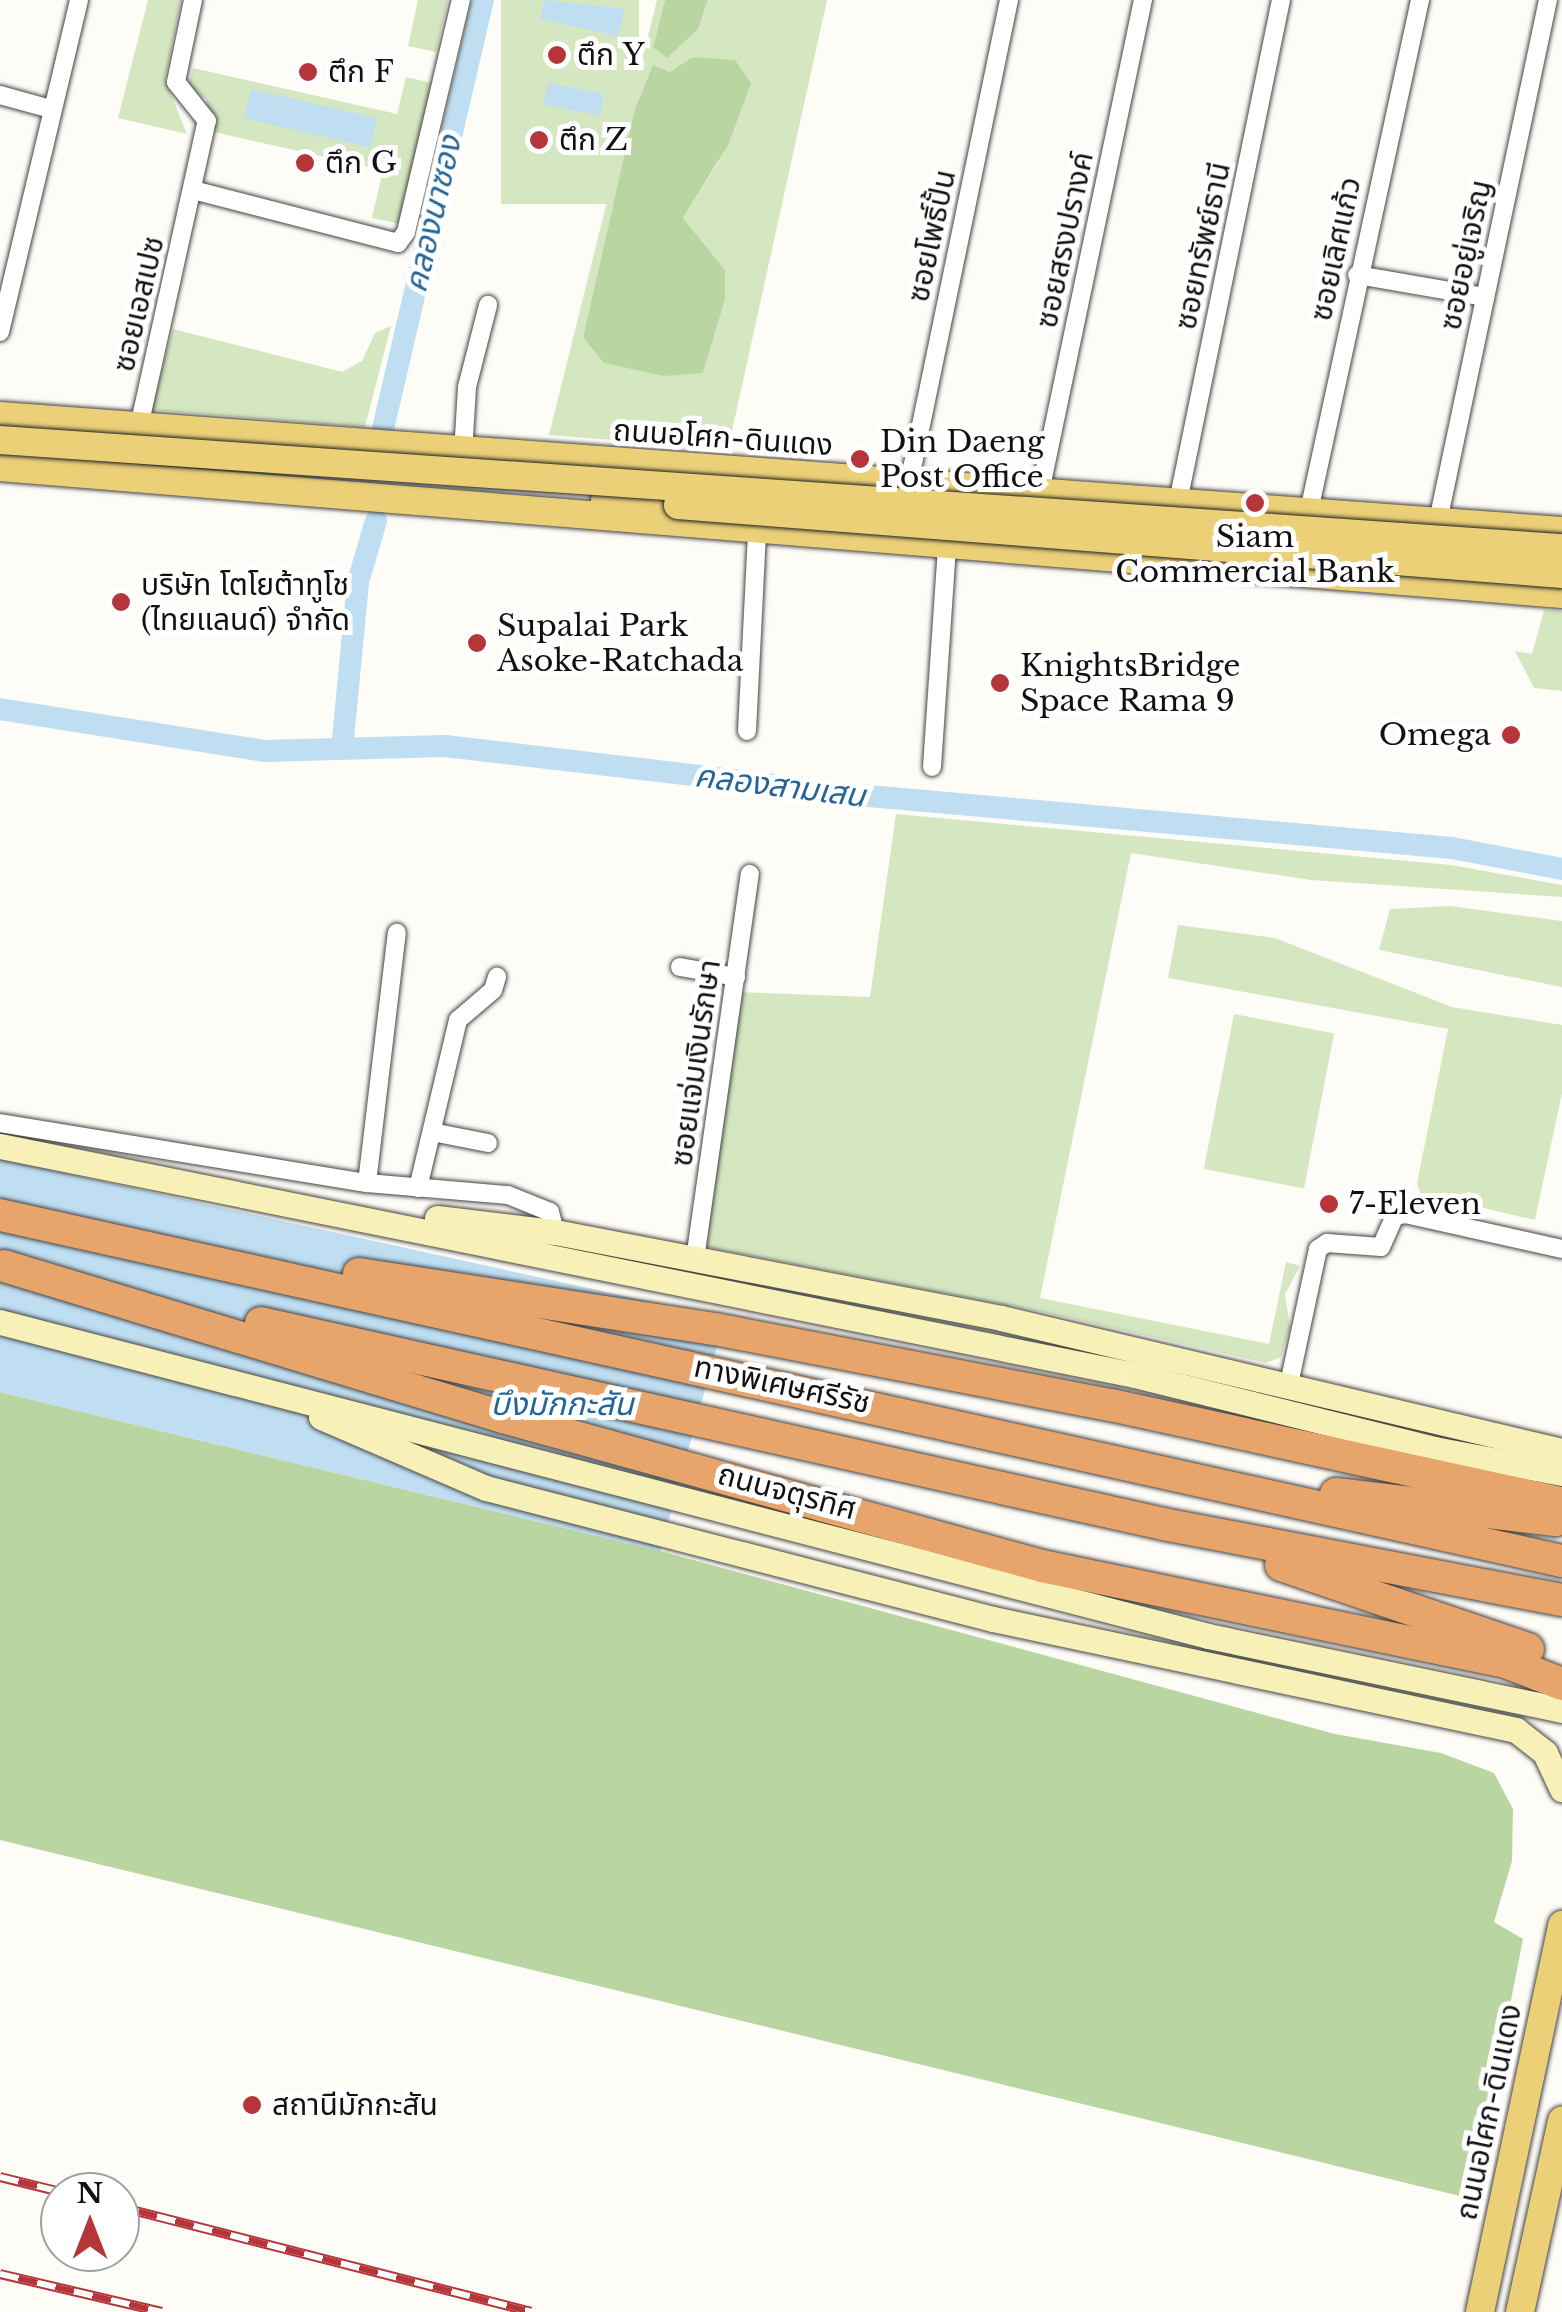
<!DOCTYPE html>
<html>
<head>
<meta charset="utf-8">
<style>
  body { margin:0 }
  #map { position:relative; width:1562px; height:2312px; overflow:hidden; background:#fefcf6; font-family:"Libre Baskerville","Noto Sans Thai",serif }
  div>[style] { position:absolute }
  .green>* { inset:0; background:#d4e7c1; transform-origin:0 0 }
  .forest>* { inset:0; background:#b9d6a2 }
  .water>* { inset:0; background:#bfdef1; transform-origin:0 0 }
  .canal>* { height:22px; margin:-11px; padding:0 11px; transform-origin:11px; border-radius:11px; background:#bfdef1 }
  .roads { filter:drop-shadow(0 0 2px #444) drop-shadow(0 0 2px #444) }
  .street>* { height:18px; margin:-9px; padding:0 9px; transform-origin:9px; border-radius:9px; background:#fff }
  .secondary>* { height:25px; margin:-12.5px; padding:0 12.5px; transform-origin:12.5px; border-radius:12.5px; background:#f8f1b7 }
  .primary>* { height:28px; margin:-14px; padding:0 14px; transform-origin:14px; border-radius:14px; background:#ecd078 }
  .highway>* { height:32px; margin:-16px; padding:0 16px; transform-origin:16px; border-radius:16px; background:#e7a46b }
  .rail>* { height:10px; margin-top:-5px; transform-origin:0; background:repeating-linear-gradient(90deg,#fff 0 19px,#b5353a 0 38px); box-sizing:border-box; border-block:2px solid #b5353a }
  .bridges { filter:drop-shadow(0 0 2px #222) drop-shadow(0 0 2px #222) }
  .primary-bridge>* { height:28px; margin:-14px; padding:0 14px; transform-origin:14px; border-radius:14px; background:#ecd078 }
  .dots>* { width:28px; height:28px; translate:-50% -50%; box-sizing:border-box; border:5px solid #fff; border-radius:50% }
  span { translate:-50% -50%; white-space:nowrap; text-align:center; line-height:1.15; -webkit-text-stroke:10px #fff; paint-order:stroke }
  .poi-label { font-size:30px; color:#111 }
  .left { translate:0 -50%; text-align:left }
  .right { translate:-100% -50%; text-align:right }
  .street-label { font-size:30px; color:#111 }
  .water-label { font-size:32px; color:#246599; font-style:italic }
  .north { position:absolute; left:40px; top:2172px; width:100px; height:100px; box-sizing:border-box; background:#fff; border:2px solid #a0a0a0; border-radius:50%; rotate:0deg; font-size:28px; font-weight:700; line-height:40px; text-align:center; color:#111 }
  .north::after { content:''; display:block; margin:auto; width:35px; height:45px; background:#b5353a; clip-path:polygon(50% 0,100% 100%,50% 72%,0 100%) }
</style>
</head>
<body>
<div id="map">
  <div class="green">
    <i style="clip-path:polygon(148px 0,181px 0,165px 80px,187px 134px,118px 118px)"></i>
    <i style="clip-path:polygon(418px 0,448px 0,436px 52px,408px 46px)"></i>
    <i style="left:501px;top:0;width:138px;height:204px"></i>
    <i style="clip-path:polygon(evenodd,657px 0,665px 0,653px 47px,698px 29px,708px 0,827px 0,728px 449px,549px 435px,657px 0,653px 66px,670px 72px,719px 161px,683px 218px,725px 270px,725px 300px,703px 373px,583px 337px,635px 109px,653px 66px)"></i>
    <i style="clip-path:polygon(193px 68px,397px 114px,406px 77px,432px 83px,400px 224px,372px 218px,383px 170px,214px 132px,206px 99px,188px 87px)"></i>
    <i style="clip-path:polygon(391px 326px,365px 427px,151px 410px,173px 329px,342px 372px,362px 361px,375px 333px)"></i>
    <i style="clip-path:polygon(1544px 610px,1562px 611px,1562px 691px,1534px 688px,1515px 651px,1532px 654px)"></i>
    <i style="clip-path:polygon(896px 814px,1451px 865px,1562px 885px,1562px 897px,1311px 880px,1131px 853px,1040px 1298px,1269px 1344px,1286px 1262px,1300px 1266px,1285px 1294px,1290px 1327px,1281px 1357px,1266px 1363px,1038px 1311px,707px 1247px,738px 992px,870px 997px)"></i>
    <i style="clip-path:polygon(1450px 906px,1562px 921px,1562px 987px,1379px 950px,1390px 909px)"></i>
    <i style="clip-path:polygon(1178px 925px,1275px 938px,1452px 1007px,1562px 1025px,1562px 1093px,1535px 1220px,1420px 1193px,1417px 1183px,1448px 1029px,1168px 978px)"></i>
    <i style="left:1234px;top:1014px;width:102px;height:158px;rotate:11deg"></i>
  </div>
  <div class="forest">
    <i style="clip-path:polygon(665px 0,708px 0,698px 29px,667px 58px,653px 47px)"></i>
    <i style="clip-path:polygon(693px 57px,735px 60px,751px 83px,728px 145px,683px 218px,725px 270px,725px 300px,703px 373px,664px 376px,604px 363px,583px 337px,635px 109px,653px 65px,670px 72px)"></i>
    <i style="clip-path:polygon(0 1392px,660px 1551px,1335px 1734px,1441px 1753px,1494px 1773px,1513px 1809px,1512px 1861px,1494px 1922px,1523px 1939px,1472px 2199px,0 1840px)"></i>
  </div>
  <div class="water">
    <i style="clip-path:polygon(544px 0,624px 9px,618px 36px,540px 19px)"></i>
    <i style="left:548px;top:83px;width:57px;height:22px;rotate:11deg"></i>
    <i style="left:251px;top:89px;width:129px;height:30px;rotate:13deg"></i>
    <i style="clip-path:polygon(0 1159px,725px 1318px,660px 1551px,0 1392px)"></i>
  </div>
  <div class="canal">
    <i style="left:383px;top:429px;width:441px;rotate:-76.9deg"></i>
    <i style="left:0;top:709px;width:267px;rotate:9deg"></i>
    <i style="left:264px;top:751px;width:181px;rotate:-1.6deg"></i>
    <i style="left:445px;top:746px;width:427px;rotate:6.7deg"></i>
    <i style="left:869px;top:796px;width:585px;rotate:5.1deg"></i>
    <i style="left:1452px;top:848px;width:112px;rotate:10.8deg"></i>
    <i style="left:342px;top:749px;width:168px;rotate:-84.5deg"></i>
    <i style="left:358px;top:582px;width:64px;rotate:-73.6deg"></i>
  </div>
  <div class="roads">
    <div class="street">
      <i style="left:0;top:95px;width:53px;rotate:15.4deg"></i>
      <i style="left:193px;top:190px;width:212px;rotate:14.5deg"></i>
      <i style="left:398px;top:243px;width:14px;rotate:-54deg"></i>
      <i style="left:406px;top:232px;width:238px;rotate:-76.7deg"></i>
      <i style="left:1357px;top:275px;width:130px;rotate:9.8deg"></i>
      <i style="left:0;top:332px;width:341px;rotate:-76.6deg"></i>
      <i style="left:138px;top:431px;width:318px;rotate:-77.5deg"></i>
      <i style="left:207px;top:121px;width:50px;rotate:-128.5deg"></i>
      <i style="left:176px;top:82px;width:84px;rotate:-78.3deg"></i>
      <i style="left:463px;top:453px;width:66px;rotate:-86.5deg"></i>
      <i style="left:467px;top:387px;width:85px;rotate:-75.6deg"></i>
      <i style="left:909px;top:483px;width:493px;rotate:-78.3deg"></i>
      <i style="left:1040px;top:492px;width:503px;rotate:-78.18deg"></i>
      <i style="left:1178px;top:502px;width:512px;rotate:-78.41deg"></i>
      <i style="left:1309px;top:511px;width:523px;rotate:-77.74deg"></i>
      <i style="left:1438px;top:521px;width:532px;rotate:-78.08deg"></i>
      <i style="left:747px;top:731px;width:200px;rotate:-87.1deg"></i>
      <i style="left:932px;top:767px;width:221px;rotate:-86.1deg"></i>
      <i style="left:680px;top:967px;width:57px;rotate:10.1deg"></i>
      <i style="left:0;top:1123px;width:372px;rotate:9.3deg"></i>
      <i style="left:367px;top:1183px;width:142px;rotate:4.9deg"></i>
      <i style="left:508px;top:1195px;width:45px;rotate:22deg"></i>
      <i style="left:550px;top:1212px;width:21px;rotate:76deg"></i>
      <i style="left:432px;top:1132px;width:57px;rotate:11.1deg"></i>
      <i style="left:367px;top:1183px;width:252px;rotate:-83.2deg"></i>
      <i style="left:418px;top:1188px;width:173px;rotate:-76.6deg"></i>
      <i style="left:458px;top:1020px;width:46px;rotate:-40.6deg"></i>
      <i style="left:493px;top:990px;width:14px;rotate:-73deg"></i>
      <i style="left:695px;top:1259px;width:389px;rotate:-81.9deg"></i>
      <i style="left:1289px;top:1384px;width:138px;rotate:-77.9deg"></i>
      <i style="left:1318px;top:1249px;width:11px;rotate:-34deg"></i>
      <i style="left:1327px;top:1243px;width:54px;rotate:4.2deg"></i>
      <i style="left:1381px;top:1247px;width:34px;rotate:-66deg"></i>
      <i style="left:1395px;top:1216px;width:10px;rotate:-11deg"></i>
      <i style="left:1405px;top:1214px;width:161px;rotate:12.6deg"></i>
    </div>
    <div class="secondary">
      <i style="left:0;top:1146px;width:1158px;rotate:11.41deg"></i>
      <i style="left:1135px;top:1375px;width:308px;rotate:13.9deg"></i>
      <i style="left:1434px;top:1449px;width:130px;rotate:10.6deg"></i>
      <i style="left:437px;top:1218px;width:119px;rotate:6.8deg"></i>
      <i style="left:555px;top:1232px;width:454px;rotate:10.9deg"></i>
      <i style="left:1001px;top:1318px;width:577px;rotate:13.34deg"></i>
      <i style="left:0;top:1322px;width:1248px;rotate:14.57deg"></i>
      <i style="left:1208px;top:1636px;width:362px;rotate:11.8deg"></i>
      <i style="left:321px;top:1417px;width:180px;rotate:23.3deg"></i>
      <i style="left:486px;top:1488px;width:524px;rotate:14.49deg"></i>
      <i style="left:993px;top:1619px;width:535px;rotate:11.98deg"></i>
      <i style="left:1516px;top:1730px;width:37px;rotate:38deg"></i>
      <i style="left:1545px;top:1753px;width:40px;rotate:65deg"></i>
    </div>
    <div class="primary">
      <i style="left:0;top:416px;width:1566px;rotate:4.21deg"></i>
      <i style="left:0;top:467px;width:1567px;rotate:4.65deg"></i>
      <i style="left:605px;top:500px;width:73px;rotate:3.9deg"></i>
      <i style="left:1480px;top:2312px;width:396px;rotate:-78deg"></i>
      <i style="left:1520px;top:2312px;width:196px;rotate:-77.6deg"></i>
    </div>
    <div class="highway">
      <i style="left:0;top:1215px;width:1600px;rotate:12.49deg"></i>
      <i style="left:4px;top:1266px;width:521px;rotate:16.84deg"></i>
      <i style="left:503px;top:1417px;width:559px;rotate:15.45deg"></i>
      <i style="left:1042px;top:1566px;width:474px;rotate:11.7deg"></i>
      <i style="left:1506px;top:1662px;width:60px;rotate:21.4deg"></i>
      <i style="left:359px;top:1274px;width:360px;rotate:8.8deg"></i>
      <i style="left:715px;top:1329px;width:403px;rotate:10.9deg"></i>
      <i style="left:1111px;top:1405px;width:462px;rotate:12.3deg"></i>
      <i style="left:261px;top:1323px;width:924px;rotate:12.56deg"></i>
      <i style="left:1163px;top:1524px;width:406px;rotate:10.8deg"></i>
      <i style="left:1336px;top:1494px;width:221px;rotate:6.8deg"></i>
      <i style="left:1281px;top:1565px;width:261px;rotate:18.8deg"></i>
    </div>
  </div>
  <div class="rail">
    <i style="left:0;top:2177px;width:63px;rotate:13.8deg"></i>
    <i style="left:120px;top:2207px;width:424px;rotate:14.3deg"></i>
    <i style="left:0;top:2274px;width:166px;rotate:13.2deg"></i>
  </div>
  <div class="bridges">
    <div class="primary-bridge">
      <i style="left:0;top:440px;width:1566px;rotate:3.96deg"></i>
      <i style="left:678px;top:505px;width:887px;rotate:4.46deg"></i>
    </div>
  </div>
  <div class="dots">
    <i style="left:557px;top:55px;background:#b5353a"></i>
    <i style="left:308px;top:72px;background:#b5353a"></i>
    <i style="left:539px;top:140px;background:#b5353a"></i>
    <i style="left:305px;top:163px;background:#b5353a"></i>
    <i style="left:860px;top:459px;background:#b5353a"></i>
    <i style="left:1255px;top:503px;background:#b5353a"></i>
    <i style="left:121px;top:602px;background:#b5353a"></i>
    <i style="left:477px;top:643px;background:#b5353a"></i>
    <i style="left:1000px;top:683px;background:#b5353a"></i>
    <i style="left:1511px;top:735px;background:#b5353a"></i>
    <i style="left:1329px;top:1204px;background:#b5353a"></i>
    <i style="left:252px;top:2105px;background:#b5353a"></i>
  </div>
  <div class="poi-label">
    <span class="left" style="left:577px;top:55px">ตึก Y</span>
    <span class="left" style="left:328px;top:72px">ตึก F</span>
    <span class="left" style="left:559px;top:140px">ตึก Z</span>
    <span class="left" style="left:325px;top:163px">ตึก G</span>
    <span class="left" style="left:880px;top:459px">Din Daeng<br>Post Office</span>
    <span style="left:1255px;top:554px">Siam<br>Commercial Bank</span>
    <span class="left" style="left:141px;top:602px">บริษัท โตโยต้าทูโช<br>(ไทยแลนด์) จำกัด</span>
    <span class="left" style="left:497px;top:643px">Supalai Park<br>Asoke-Ratchada</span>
    <span class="left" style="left:1020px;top:683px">KnightsBridge<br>Space Rama 9</span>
    <span class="right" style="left:1491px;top:735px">Omega</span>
    <span class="left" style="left:1349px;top:1204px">7-Eleven</span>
    <span class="left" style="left:272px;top:2105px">สถานีมักกะสัน</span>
  </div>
  <div class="street-label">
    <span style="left:932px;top:236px;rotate:-78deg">ซอยโพธิ์ปั้น</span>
    <span style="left:1065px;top:240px;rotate:-78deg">ซอยสรงปรางค์</span>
    <span style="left:1203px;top:246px;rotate:-78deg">ซอยทรัพย์ธานี</span>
    <span style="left:1336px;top:249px;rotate:-78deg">ซอยเลิศแก้ว</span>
    <span style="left:1466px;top:255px;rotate:-78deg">ซอยอยู่เจริญ</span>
    <span style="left:139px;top:304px;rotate:-77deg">ซอยเอสเปซ</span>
    <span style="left:723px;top:438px;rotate:4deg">ถนนอโศก-ดินแดง</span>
    <span style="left:696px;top:1063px;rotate:-82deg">ซอยแจ่มเงินรักษา</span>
    <span style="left:782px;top:1385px;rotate:12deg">ทางพิเศษศรีรัช</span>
    <span style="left:787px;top:1492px;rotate:15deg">ถนนจตุรทิศ</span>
    <span style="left:1489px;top:2112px;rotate:-78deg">ถนนอโศก-ดินแดง</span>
  </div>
  <div class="water-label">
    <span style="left:433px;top:214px;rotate:-77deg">คลองนาซอง</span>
    <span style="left:780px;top:786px;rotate:7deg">คลองสามเสน</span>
    <span style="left:562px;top:1404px">บึงมักกะสัน</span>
  </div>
  <div class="north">N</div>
</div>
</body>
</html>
